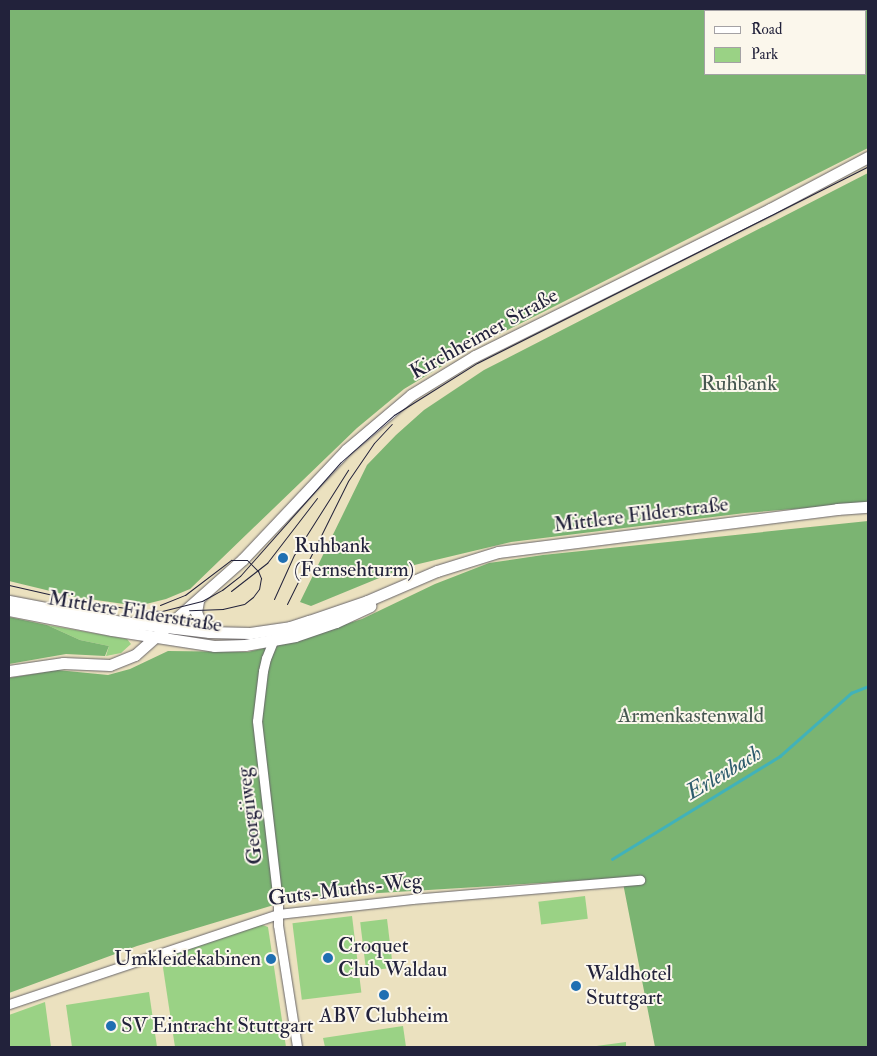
<!DOCTYPE html>
<html>
<head>
<meta charset="utf-8">
<style>
  body { margin:0 }
  #map { position:relative; width:877px; height:1056px; overflow:hidden; background:#ebe1bf; font-family:"IM FELL Double Pica",serif }
  div>[style] { position:absolute }
  .green>* { inset:0; background:#9ad285; transform-origin:0 0 }
  .forest>* { inset:0; background:#7bb472 }
  .stream>* { height:2.5px; margin:-1.25px; padding:0 1.25px; transform-origin:1.25px; border-radius:1.25px; background:#41b2b9 }
  .roads { filter:drop-shadow(0 0 1px #686569) drop-shadow(0 0 1px #686569) }
  .street>* { height:9px; margin:-4.5px; padding:0 4.5px; transform-origin:4.5px; border-radius:4.5px; background:#fff }
  .secondary>* { height:11px; margin:-5.5px; padding:0 5.5px; transform-origin:5.5px; border-radius:5.5px; background:#fff }
  .tram>* { height:1px; margin:-0.5px; padding:0 0.5px; transform-origin:0.5px; border-radius:0.5px; background:#22223b }
  .dots>* { width:14px; height:14px; translate:-50% -50%; box-sizing:border-box; border:2px solid #fbf7ec; border-radius:50% }
  span { translate:-50% -50%; white-space:nowrap; text-align:center; line-height:1.15; -webkit-text-stroke:4px #fbf7ec; paint-order:stroke }
  .street-label { font-size:21px; color:#22223b }
  .park-label { font-size:21px; color:#465751 }
  .poi-label { font-size:21px; color:#22223b }
  .left { translate:0 -50%; text-align:left }
  .right { translate:-100% -50%; text-align:right }
  .water-label { font-size:22px; color:#2e5c6d; font-style:italic }
  .frame { position:absolute; inset:0; border:10px solid #22223b; pointer-events:none }
  .legend { position:absolute; left:704px; top:10px; width:162px; height:65px; box-sizing:border-box; background:#fbf7ec; border:1px solid #a4a2a5; margin:0; padding:6px 9px; list-style:none; font-size:15px; color:#22223b }
  .legend li { display:flex; align-items:center; gap:10px; height:25px }
  .legend b { width:25px; border:1px solid #a4a2a5 }
</style>
</head>
<body>
<div id="map">
  <div class="green">
    <i style="clip-path:polygon(47px 625px,127px 639px,131px 644px,121px 653px,106px 656px,109px 646px,80px 640px)"></i>
    <i style="left:585px;top:896px;width:23px;height:47px;rotate:83deg"></i>
    <i style="left:352px;top:916px;width:77px;height:60px;rotate:83deg"></i>
    <i style="left:387px;top:919px;width:49px;height:27px;rotate:83deg"></i>
    <i style="clip-path:polygon(260px 924px,268px 927px,286px 1047px,175px 1047px,162px 961px,165px 956px)"></i>
    <i style="clip-path:polygon(149px 992px,157px 1047px,72px 1047px,66px 1005px)"></i>
    <i style="clip-path:polygon(45px 1002px,51px 1047px,9px 1047px,9px 1015px)"></i>
    <i style="clip-path:polygon(403px 1026px,406px 1047px,325px 1047px,323px 1038px)"></i>
    <i style="clip-path:polygon(626px 1042px,626px 1047px,589px 1047px)"></i>
  </div>
  <div class="forest">
    <i style="clip-path:polygon(evenodd,9px 9px,868px 9px,868px 148px,472px 348px,404px 389px,357px 428px,190px 589px,166px 599px,138px 606px,75px 597px,9px 581px,9px 9px,706px 11px,866px 11px,866px 74px,706px 74px,706px 11px)"></i>
    <i style="clip-path:polygon(868px 173px,868px 503px,745px 513px,511px 542px,406px 567px,311px 606px,300px 602px,367px 465px,396px 435px,424px 410px,484px 370px)"></i>
    <i style="clip-path:polygon(868px 521px,868px 1047px,655px 1047px,622px 878px,330px 896px,277px 904px,137px 946px,9px 993px,9px 678px,57px 670px,108px 675px,130px 669px,168px 651px,248px 652px,285px 643px,362px 619px,435px 584px,489px 563px,543px 555px)"></i>
    <i style="clip-path:polygon(9px 617px,47px 625px,80px 640px,109px 646px,105px 656px,66px 654px,9px 664px)"></i>
  </div>
  <div class="stream">
    <i style="left:612px;top:859px;width:197px;rotate:-31.5deg"></i>
    <i style="left:780px;top:756px;width:95px;rotate:-41.6deg"></i>
    <i style="left:851px;top:693px;width:18px;rotate:-22deg"></i>
  </div>
  <div class="roads">
    <div class="street">
      <i style="left:273px;top:641px;width:18px;rotate:112deg"></i>
      <i style="left:266px;top:658px;width:13px;rotate:103deg"></i>
      <i style="left:263px;top:671px;width:50px;rotate:96.8deg"></i>
      <i style="left:257px;top:721px;width:182px;rotate:83.4deg"></i>
      <i style="left:278px;top:902px;width:23px;rotate:90deg"></i>
      <i style="left:278px;top:925px;width:123px;rotate:81.1deg"></i>
      <i style="left:9px;top:1004px;width:284px;rotate:-18.5deg"></i>
      <i style="left:278px;top:914px;width:135px;rotate:-6.4deg"></i>
      <i style="left:412px;top:899px;width:229px;rotate:-4.8deg"></i>
    </div>
    <div class="secondary">
      <i style="left:9px;top:601px;width:108px;rotate:10.7deg"></i>
      <i style="left:115px;top:621px;width:95px;rotate:6.7deg"></i>
      <i style="left:209px;top:632px;width:41px;rotate:1.4deg"></i>
      <i style="left:250px;top:633px;width:40px;rotate:-8.5deg"></i>
      <i style="left:290px;top:627px;width:20px;rotate:-18deg"></i>
      <i style="left:309px;top:621px;width:61px;rotate:-19deg"></i>
      <i style="left:367px;top:601px;width:76px;rotate:-23.2deg"></i>
      <i style="left:437px;top:571px;width:64px;rotate:-17.3deg"></i>
      <i style="left:498px;top:552px;width:342px;rotate:-7.2deg"></i>
      <i style="left:837px;top:509px;width:31px;rotate:-4deg"></i>
      <i style="left:198px;top:601px;width:11px;rotate:100deg"></i>
      <i style="left:196px;top:612px;width:12px;rotate:66deg"></i>
      <i style="left:201px;top:623px;width:16px;rotate:22deg"></i>
      <i style="left:9px;top:610px;width:105px;rotate:11deg"></i>
      <i style="left:112px;top:630px;width:103px;rotate:8.9deg"></i>
      <i style="left:214px;top:646px;width:31px;rotate:-2deg"></i>
      <i style="left:245px;top:645px;width:51px;rotate:-10.2deg"></i>
      <i style="left:295px;top:636px;width:43px;rotate:-18.9deg"></i>
      <i style="left:336px;top:622px;width:38px;rotate:-25deg"></i>
      <i style="left:9px;top:671px;width:55px;rotate:-8.4deg"></i>
      <i style="left:63px;top:663px;width:47px;rotate:2.4deg"></i>
      <i style="left:110px;top:665px;width:27px;rotate:-22deg"></i>
      <i style="left:135px;top:655px;width:144px;rotate:-41.6deg"></i>
      <i style="left:243px;top:559px;width:150px;rotate:-46.6deg"></i>
      <i style="left:346px;top:450px;width:85px;rotate:-40.2deg"></i>
      <i style="left:411px;top:395px;width:75px;rotate:-31.4deg"></i>
      <i style="left:475px;top:356px;width:330px;rotate:-26.5deg"></i>
      <i style="left:770px;top:209px;width:111px;rotate:-28deg"></i>
    </div>
  </div>
  <div class="tram">
    <i style="left:9px;top:585px;width:81px;rotate:12.8deg"></i>
    <i style="left:88px;top:603px;width:54px;rotate:7.4deg"></i>
    <i style="left:142px;top:610px;width:20px;rotate:3deg"></i>
    <i style="left:162px;top:611px;width:41px;rotate:-14deg"></i>
    <i style="left:202px;top:601px;width:23px;rotate:-29deg"></i>
    <i style="left:222px;top:590px;width:23px;rotate:-38deg"></i>
    <i style="left:240px;top:576px;width:152px;rotate:-48.5deg"></i>
    <i style="left:341px;top:462px;width:71px;rotate:-41.6deg"></i>
    <i style="left:394px;top:415px;width:98px;rotate:-32.1deg"></i>
    <i style="left:477px;top:363px;width:438px;rotate:-26.7deg"></i>
    <i style="left:231px;top:591px;width:46px;rotate:-37.9deg"></i>
    <i style="left:267px;top:563px;width:82px;rotate:-52.4deg"></i>
    <i style="left:274px;top:599px;width:48px;rotate:-65.6deg"></i>
    <i style="left:294px;top:555px;width:101px;rotate:-57.6deg"></i>
    <i style="left:287px;top:604px;width:137px;rotate:-63.6deg"></i>
    <i style="left:348px;top:481px;width:46px;rotate:-55.6deg"></i>
    <i style="left:374px;top:443px;width:26px;rotate:-47deg"></i>
    <i style="left:160px;top:605px;width:27px;rotate:-22deg"></i>
    <i style="left:185px;top:595px;width:58px;rotate:-37.3deg"></i>
    <i style="left:231px;top:560px;width:16px"></i>
    <i style="left:247px;top:560px;width:16px;rotate:45deg"></i>
    <i style="left:258px;top:571px;width:8px;rotate:67deg"></i>
    <i style="left:261px;top:578px;width:11px;rotate:100deg"></i>
    <i style="left:259px;top:589px;width:10px;rotate:127deg"></i>
    <i style="left:253px;top:597px;width:11px;rotate:142deg"></i>
    <i style="left:244px;top:604px;width:22px;rotate:167deg"></i>
    <i style="left:223px;top:609px;width:34px;rotate:178deg"></i>
  </div>
  <div class="dots">
    <i style="left:283px;top:558px;background:#1f6fb2"></i>
    <i style="left:328px;top:958px;background:#1f6fb2"></i>
    <i style="left:271px;top:959px;background:#1f6fb2"></i>
    <i style="left:576px;top:986px;background:#1f6fb2"></i>
    <i style="left:384px;top:995px;background:#1f6fb2"></i>
    <i style="left:111px;top:1026px;background:#1f6fb2"></i>
  </div>
  <div class="street-label">
    <span style="left:484px;top:334px;rotate:-29deg">Kirchheimer Straße</span>
    <span style="left:641px;top:515px;rotate:-7deg">Mittlere Filderstraße</span>
    <span style="left:135px;top:612px;rotate:9deg">Mittlere Filderstraße</span>
    <span style="left:250px;top:816px;rotate:-97deg">Georgiiweg</span>
    <span style="left:345px;top:890px;rotate:-7deg">Guts-Muths-Weg</span>
  </div>
  <div class="park-label">
    <span style="left:739px;top:384px">Ruhbank</span>
    <span style="left:691px;top:716px">Armenkastenwald</span>
  </div>
  <div class="poi-label">
    <span class="left" style="left:294px;top:558px">Ruhbank<br>(Fernsehturm)</span>
    <span class="left" style="left:338px;top:958px">Croquet<br>Club Waldau</span>
    <span class="right" style="left:261px;top:959px">Umkleidekabinen</span>
    <span class="left" style="left:586px;top:986px">Waldhotel<br>Stuttgart</span>
    <span style="left:384px;top:1016px">ABV Clubheim</span>
    <span class="left" style="left:121px;top:1026px">SV Eintracht Stuttgart</span>
  </div>
  <div class="water-label">
    <span style="left:724px;top:773px;rotate:-31deg">Erlenbach</span>
  </div>
  <div class="frame"></div>
  <ul class="legend">
  <li><b style="height:6px;background:#fff"></b>Road</li>
  <li><b style="height:14px;background:#9ad285"></b>Park</li>
  </ul>
</div>
</body>
</html>
